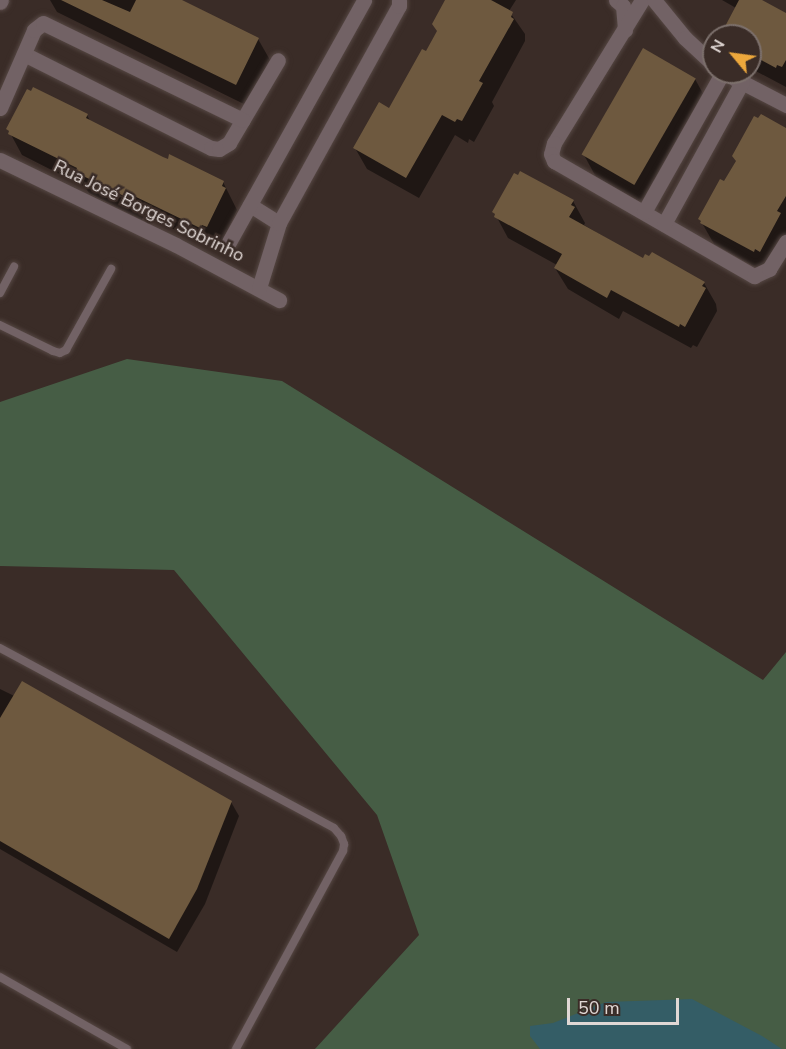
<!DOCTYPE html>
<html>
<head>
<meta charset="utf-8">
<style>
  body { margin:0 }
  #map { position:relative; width:786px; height:1049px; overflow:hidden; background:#3a2c27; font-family:"Nunito Sans",sans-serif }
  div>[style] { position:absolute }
  .forest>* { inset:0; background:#465d45 }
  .water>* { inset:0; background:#345d66 }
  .shadow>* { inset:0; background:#0007 }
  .building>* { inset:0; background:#6e593f; transform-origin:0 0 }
  .roads { filter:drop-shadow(0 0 2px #554743) drop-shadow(0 0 2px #554743) }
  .lane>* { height:8px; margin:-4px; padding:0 4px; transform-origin:4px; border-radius:4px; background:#726265 }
  .street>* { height:15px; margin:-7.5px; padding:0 7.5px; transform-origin:7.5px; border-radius:7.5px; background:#726265 }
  span { translate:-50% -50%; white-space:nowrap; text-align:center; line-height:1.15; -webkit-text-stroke:5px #3a2c27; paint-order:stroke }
  .street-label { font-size:18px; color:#e0d7d4 }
  .north { position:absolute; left:702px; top:24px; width:60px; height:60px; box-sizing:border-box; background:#3a2c27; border:2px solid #7c706c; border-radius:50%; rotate:299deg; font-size:16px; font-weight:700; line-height:24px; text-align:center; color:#e0d7d4 }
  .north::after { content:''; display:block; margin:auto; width:21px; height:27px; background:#eda83c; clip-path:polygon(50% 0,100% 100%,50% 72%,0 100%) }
  .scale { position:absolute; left:567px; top:998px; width:112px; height:27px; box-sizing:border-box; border:3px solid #e0d7d4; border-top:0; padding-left:8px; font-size:18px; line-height:21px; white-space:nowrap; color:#e0d7d4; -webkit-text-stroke:4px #3a2c27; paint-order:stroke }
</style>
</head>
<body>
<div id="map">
  <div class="forest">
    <i style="clip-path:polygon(127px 359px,282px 381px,763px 680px,786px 652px,786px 1049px,315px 1049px,419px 935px,377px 815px,174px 570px,0 566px,0 402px)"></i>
  </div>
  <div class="water">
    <i style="clip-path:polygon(692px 999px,762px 1036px,782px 1049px,540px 1049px,530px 1036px,530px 1026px,553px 1023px,606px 1002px)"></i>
  </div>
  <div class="shadow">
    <i style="clip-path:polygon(50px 0,179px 0,258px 39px,270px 60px,248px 106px,57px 12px)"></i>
    <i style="clip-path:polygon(447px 0,516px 0,509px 11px,525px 34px,525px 41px,492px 102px,494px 106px,474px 142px,469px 139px,468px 143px,455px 135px,419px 198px,367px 169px,355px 148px,390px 110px,426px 53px,438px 32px)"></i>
    <i style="clip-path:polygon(722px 0,759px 0,786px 15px,786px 87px,750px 68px,750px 36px,723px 36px,736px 8px)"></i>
    <i style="clip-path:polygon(695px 79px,707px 101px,647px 206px,596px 177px,584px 155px)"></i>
    <i style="clip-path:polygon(87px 115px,91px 123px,162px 158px,223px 182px,237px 210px,219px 248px,214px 245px,213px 248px,144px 215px,142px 220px,89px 193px,85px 187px,22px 155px,8px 129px)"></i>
    <i style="clip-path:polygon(786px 130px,786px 246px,766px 273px,714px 244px,702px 223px,725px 183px)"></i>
    <i style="clip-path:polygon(573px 201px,585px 223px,584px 225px,643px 260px,704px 283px,716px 304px,717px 311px,697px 347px,693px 345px,691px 348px,623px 311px,619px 319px,568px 289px,555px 268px,557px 265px,508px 238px,494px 212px)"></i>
    <i style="clip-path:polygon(0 689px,231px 802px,239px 816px,205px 904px,177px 952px,0 849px)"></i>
  </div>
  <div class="building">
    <i style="clip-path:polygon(61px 0,102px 0,130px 12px,136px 0,182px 0,259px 38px,236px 85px)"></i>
    <i style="clip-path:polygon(445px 0,491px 0,513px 12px,511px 17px,514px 19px,479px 81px,483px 83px,462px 121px,457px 119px,455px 122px,442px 115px,406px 178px,353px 148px,379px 102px,389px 108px,422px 49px,426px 51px,437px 31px,432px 24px)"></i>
    <i style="clip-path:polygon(739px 0,762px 0,786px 13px,786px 60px,782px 67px,777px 65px,776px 68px,750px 54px,750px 36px,720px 36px)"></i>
    <i style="left:643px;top:48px;width:61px;height:123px;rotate:30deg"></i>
    <i style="clip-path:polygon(33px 87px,88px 114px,86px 118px,163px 157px,168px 159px,169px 154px,224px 181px,222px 186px,226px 188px,207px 227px,202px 225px,200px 228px,132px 195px,130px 199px,75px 172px,77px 168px,8px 134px,9px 131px,6px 129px,27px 89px,31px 91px)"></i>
    <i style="clip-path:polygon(761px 114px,786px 128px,786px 196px,777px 211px,781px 213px,760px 252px,755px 249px,754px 252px,700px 223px,701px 221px,698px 219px,720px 179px,724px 181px,736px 161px,732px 156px,754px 116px,758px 118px)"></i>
    <i style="clip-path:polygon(520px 171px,574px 200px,571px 205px,575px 207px,569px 217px,643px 258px,645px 254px,649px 256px,652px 252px,705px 282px,702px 286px,706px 288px,685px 327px,680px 324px,679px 327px,611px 290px,607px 298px,554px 268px,562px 254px,494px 217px,495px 214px,492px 212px,514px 173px,518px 175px)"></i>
    <i style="clip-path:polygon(22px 681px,232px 801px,197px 889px,169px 939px,0 841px,0 718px)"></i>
  </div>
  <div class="roads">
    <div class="lane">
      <i style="left:0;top:293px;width:30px;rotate:-62deg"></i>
      <i style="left:0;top:325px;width:59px;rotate:26.1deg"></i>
      <i style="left:53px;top:351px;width:7px;rotate:16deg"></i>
      <i style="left:60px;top:353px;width:7px;rotate:-27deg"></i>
      <i style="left:66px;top:350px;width:93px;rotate:-60.9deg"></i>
      <i style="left:0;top:648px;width:379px;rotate:28.3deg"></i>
      <i style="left:334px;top:828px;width:11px;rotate:49deg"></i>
      <i style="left:341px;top:836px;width:9px;rotate:69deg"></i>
      <i style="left:344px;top:844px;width:7px;rotate:98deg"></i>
      <i style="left:343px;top:851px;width:225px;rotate:118.4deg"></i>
      <i style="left:0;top:977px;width:146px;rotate:29.6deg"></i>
    </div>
    <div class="street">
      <i style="left:616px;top:0;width:9px;rotate:41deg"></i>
      <i style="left:623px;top:6px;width:24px;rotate:85deg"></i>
      <i style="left:642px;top:0;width:168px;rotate:121.6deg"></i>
      <i style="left:554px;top:143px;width:11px;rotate:105deg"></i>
      <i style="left:551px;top:154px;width:8px;rotate:67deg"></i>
      <i style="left:554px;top:161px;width:231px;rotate:29.9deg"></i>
      <i style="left:754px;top:276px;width:17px;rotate:-25deg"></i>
      <i style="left:769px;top:269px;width:32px;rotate:-58deg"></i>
      <i style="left:654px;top:0;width:49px;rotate:50.8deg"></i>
      <i style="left:685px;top:38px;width:40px;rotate:43deg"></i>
      <i style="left:0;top:2px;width:2px;rotate:-63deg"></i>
      <i style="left:24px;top:54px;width:209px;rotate:26.7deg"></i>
      <i style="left:211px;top:148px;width:8px;rotate:7deg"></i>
      <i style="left:219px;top:149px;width:12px;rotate:-31deg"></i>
      <i style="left:229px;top:143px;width:96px;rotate:-59.4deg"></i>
      <i style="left:734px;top:78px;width:59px;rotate:27.4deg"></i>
      <i style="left:0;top:108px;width:85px;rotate:-66.4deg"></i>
      <i style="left:34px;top:30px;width:11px;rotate:-38deg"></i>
      <i style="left:43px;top:23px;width:222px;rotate:25.9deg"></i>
      <i style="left:0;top:160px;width:195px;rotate:25.8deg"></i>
      <i style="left:176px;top:245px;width:117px;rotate:28.1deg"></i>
      <i style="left:250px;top:205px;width:34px;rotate:32deg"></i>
      <i style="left:644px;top:212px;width:161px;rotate:-60.6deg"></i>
      <i style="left:664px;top:224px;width:162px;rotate:-61.2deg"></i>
      <i style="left:229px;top:242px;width:277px;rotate:-60.8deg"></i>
      <i style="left:259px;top:288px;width:68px;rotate:-72.9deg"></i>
      <i style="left:279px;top:223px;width:248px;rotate:-61.1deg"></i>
      <i style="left:399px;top:6px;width:6px;rotate:-90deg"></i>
    </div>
  </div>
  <div class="street-label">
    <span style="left:149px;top:211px;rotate:26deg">Rua José Borges Sobrinho</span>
  </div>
  <div class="north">N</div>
  <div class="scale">50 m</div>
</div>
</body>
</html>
